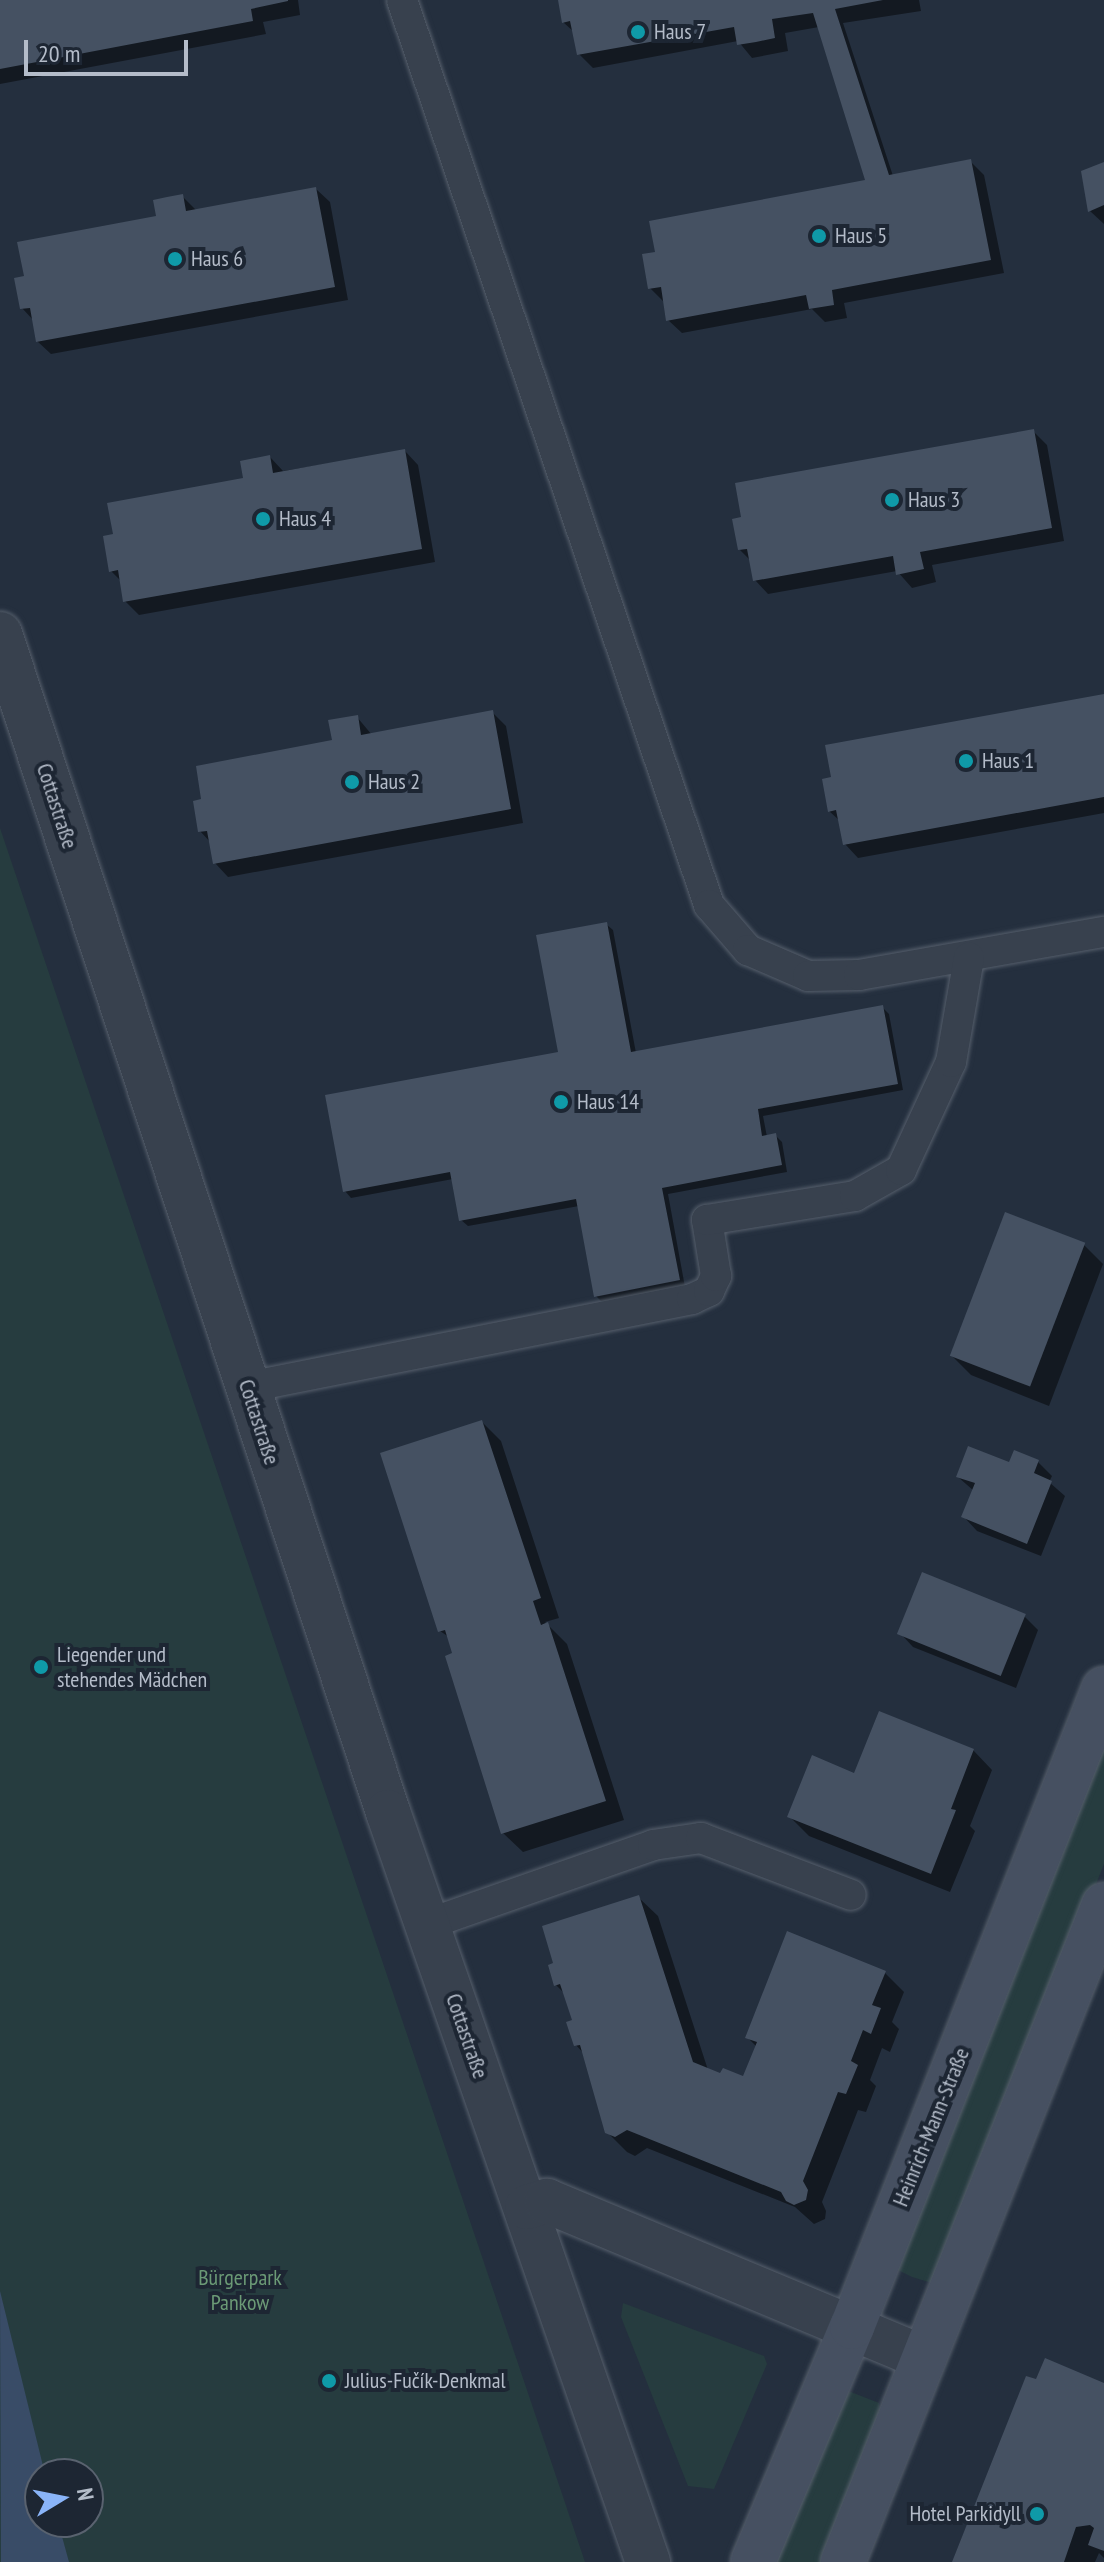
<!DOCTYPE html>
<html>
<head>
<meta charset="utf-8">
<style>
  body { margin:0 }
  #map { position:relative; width:1104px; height:2562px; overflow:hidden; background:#242f3e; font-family:"PT Sans Narrow",sans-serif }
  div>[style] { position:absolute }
  .green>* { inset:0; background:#263c3f }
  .water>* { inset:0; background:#394c67 }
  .shadow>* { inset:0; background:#0007 }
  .building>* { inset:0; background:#455162; transform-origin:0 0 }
  .roads { filter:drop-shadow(0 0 2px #565f6c) drop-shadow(0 0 2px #565f6c) }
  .lane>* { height:30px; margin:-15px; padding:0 15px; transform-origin:15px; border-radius:15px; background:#38414e }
  .street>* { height:44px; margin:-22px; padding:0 22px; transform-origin:22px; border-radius:22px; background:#38414e }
  .secondary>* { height:44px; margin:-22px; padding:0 22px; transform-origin:22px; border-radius:22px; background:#465061 }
  .dots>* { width:22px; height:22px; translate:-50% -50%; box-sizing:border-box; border:4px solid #1d2633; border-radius:50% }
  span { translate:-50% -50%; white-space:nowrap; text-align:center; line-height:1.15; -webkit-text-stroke:8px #1d2633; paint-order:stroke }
  .poi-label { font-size:22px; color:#b4bcc9 }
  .left { translate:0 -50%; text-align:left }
  .right { translate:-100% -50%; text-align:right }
  .street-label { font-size:22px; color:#b4bcc9 }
  .park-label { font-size:22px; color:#6b9a76 }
  .north { position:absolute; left:24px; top:2458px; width:80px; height:80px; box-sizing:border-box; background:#1d2633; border:2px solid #59626f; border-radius:50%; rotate:80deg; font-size:22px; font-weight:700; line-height:32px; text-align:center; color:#b4bcc9 }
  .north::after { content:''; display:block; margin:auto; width:28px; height:36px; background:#8ab4f8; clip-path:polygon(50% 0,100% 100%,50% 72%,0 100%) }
  .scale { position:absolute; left:24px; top:40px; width:164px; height:36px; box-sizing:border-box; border:4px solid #b4bcc9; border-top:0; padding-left:10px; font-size:24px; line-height:28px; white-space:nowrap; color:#b4bcc9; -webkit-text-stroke:6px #1d2633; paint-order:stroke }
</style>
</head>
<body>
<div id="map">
  <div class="green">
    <i style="clip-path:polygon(evenodd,0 828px,585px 2562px,0 2562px,0 828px,40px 2474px,88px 2474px,88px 2522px,40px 2522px,40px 2474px)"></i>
    <i style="clip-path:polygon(1104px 1735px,1104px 1864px,944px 2267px,932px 2283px,912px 2277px,898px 2270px)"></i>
    <i style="clip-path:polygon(623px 2303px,764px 2356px,767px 2364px,714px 2489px,688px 2486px,621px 2317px)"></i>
    <i style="clip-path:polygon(851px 2392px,879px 2403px,881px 2417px,827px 2562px,775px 2562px,842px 2395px)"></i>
  </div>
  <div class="water">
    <i style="clip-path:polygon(0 2291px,45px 2474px,40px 2474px,40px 2522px,58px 2522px,69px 2562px,1px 2562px)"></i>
  </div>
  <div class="shadow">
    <i style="clip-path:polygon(0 0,298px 0,300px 15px,263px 22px,266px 34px,0 84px)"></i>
    <i style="clip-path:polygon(560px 0,919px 0,921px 11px,843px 23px,893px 176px,970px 161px,984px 175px,1004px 273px,844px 303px,847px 318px,825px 322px,812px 309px,682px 333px,668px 320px,664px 302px,650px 288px,657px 253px,868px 181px,819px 27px,785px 33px,788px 51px,752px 58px,738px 41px,593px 68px,579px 54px,575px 33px,563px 22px)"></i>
    <i style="clip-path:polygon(1104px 164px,1104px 224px,1090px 211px)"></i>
    <i style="clip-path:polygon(316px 189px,330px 202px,348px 300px,51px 354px,37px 341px,34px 321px,22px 308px,158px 218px,182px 196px,197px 211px)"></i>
    <i style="clip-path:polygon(1034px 432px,1047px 445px,1064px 541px,932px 565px,936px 582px,912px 588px,897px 571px,768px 594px,755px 580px,751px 561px,740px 550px)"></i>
    <i style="clip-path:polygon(405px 451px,418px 465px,435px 562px,139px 615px,125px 601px,121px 581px,111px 571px,245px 480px,270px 457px,283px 471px)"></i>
    <i style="clip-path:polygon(1104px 696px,1104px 813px,858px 858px,845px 844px,841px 822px,829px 811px)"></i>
    <i style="clip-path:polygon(492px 712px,506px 726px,523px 823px,228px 877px,215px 863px,211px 843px,200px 831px,334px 742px,357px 717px,372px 735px)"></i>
    <i style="clip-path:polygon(606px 924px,613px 930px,636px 1053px,882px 1007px,889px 1014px,903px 1090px,763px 1116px,767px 1137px,775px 1135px,782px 1142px,787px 1172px,668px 1194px,685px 1287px,602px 1302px,596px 1296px,579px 1206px,468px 1226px,461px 1220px,453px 1179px,351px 1198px,345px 1191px,560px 1054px)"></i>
    <i style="clip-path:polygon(1084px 1245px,1103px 1264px,1049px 1406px,971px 1375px,952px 1356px)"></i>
    <i style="clip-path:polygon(482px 1422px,501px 1441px,559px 1618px,545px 1622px,567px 1644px,624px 1820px,523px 1852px,503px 1833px,468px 1650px,440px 1631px)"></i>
    <i style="clip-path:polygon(1038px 1462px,1052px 1476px,1049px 1482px,1065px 1496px,1041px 1556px,977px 1531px,964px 1517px,974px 1491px,958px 1477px)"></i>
    <i style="clip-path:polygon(1024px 1616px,1038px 1630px,1016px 1688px,913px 1647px,900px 1633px)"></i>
    <i style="clip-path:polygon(973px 1750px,992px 1770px,970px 1826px,975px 1831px,950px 1892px,809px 1836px,790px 1817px,855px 1776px)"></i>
    <i style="clip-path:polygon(638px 1897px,658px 1916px,708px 2070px,721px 2076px,744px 2078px,757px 2047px,747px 2037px,885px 1973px,904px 1992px,892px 2022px,899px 2029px,890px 2052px,882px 2048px,870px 2080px,876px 2086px,866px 2112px,858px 2110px,822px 2202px,826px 2211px,825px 2219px,814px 2224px,795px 2207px,647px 2148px,635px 2156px,627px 2152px,607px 2132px,585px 2055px,576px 2045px,575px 2021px,566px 1995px,556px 1985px)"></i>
    <i style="clip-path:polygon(1038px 2382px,1104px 2385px,1104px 2558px,1099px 2553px,1095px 2562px,954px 2562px)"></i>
  </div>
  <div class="building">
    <i style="clip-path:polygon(0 0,288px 0,288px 1px,251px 9px,253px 21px,0 69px)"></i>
    <i style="clip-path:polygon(558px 0,883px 0,835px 9px,889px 175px,971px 159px,991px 260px,832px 290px,834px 305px,809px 309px,806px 295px,666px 321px,661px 287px,648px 289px,642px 254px,655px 252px,649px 221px,865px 180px,813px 13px,772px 19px,775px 38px,756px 42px,737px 45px,734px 27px,577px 55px,570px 21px,562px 23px)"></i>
    <i style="clip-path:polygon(1104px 162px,1104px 205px,1088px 212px,1081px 171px)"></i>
    <i style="clip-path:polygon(316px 187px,335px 287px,36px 342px,30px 308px,20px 309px,14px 278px,24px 276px,17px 242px,156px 216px,153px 200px,167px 197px,183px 194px,186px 211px)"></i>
    <i style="clip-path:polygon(1034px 429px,1052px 528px,920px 552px,924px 569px,896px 575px,893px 556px,753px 581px,747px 549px,738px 550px,732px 519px,741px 517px,735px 483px)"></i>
    <i style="clip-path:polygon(405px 449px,422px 549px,123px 602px,118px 570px,109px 572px,103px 536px,113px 534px,107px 503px,243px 478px,240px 461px,270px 455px,273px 473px)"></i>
    <i style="clip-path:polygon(1104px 694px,1104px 797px,843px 845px,836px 810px,828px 812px,822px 779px,831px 777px,825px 745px)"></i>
    <i style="clip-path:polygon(493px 710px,511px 809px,213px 864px,207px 831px,198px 832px,193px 801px,201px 799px,196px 766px,332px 740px,328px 720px,358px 715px,361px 735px)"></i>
    <i style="clip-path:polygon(607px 922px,631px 1052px,883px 1005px,898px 1084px,758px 1109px,762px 1136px,776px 1133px,782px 1165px,662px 1188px,680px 1280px,594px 1297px,576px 1199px,459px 1221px,450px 1172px,343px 1192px,325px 1095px,558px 1052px,536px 935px)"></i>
    <i style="left:1005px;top:1212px;width:86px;height:154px;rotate:21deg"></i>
    <i style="clip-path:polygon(482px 1420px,541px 1598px,533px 1601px,541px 1625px,548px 1622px,606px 1801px,501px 1834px,445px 1656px,452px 1653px,445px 1630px,438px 1632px,380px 1453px)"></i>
    <i style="clip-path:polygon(968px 1446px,1009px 1462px,1014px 1450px,1039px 1460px,1034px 1473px,1052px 1481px,1027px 1544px,961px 1517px,975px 1483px,956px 1477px)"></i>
    <i style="left:922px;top:1572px;width:112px;height:67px;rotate:22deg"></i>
    <i style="clip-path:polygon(879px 1711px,974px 1749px,951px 1809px,956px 1810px,931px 1874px,787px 1817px,812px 1755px,854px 1773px)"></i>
    <i style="clip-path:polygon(639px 1895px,693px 2062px,720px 2073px,723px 2068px,743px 2076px,757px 2042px,745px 2038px,787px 1931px,886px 1971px,872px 2005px,881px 2008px,871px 2034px,863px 2030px,851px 2061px,858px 2065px,846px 2094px,838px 2092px,803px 2181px,808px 2190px,806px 2200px,794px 2205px,786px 2201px,781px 2192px,627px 2130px,615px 2137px,605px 2133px,580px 2045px,574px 2046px,566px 2022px,572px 2020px,560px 1984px,554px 1986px,548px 1965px,553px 1963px,542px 1926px)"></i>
    <i style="clip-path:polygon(1045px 2358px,1104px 2383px,1104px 2551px,1088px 2545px,1094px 2528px,1090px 2525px,1076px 2527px,1064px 2562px,952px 2562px,1026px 2376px,1036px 2379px)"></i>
  </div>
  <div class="roads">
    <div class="lane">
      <i style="left:402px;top:0;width:956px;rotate:71.26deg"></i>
      <i style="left:709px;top:905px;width:60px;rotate:49.1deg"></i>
      <i style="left:748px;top:950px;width:65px;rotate:23.4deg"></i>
      <i style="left:808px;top:976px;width:51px;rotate:-1.1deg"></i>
      <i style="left:859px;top:975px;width:249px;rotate:-10deg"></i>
      <i style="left:248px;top:1387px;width:453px;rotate:-11.2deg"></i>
      <i style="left:692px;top:1299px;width:19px;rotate:-25deg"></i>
      <i style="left:709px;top:1291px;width:17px;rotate:-65deg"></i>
      <i style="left:716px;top:1276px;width:57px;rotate:-99.1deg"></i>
      <i style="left:707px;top:1220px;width:150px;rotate:-9.2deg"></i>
      <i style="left:855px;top:1196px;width:53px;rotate:-29.5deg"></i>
      <i style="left:901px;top:1170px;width:119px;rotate:-65.2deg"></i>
      <i style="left:951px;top:1062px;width:106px;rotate:-80.2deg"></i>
      <i style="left:428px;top:1924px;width:238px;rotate:-19.3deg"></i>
      <i style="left:653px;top:1845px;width:49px;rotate:-8.3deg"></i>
      <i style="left:701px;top:1838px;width:160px;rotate:20.8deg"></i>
    </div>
    <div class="street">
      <i style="left:0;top:634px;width:1240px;rotate:71.77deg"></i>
      <i style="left:388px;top:1812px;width:794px;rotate:70.88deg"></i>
      <i style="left:527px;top:2207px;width:21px;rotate:-17deg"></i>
      <i style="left:547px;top:2201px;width:408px;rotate:22.6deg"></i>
    </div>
    <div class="secondary">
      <i style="left:753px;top:2562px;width:255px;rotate:-67.2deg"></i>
      <i style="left:852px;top:2327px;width:686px;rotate:-68.45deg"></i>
      <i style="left:843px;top:2562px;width:707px;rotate:-68.33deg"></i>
    </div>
  </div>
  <div class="dots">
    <i style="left:638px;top:32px;background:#0f9aa8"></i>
    <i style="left:819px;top:236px;background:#0f9aa8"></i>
    <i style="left:175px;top:259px;background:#0f9aa8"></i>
    <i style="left:892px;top:500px;background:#0f9aa8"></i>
    <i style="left:263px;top:519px;background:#0f9aa8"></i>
    <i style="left:966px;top:761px;background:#0f9aa8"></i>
    <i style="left:352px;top:782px;background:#0f9aa8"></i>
    <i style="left:561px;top:1102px;background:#0f9aa8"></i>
    <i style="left:41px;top:1667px;background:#0f9aa8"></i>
    <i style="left:329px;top:2381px;background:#0f9aa8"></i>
    <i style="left:1037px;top:2514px;background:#0f9aa8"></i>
  </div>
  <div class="poi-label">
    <span class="left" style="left:654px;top:32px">Haus 7</span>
    <span class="left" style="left:835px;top:236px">Haus 5</span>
    <span class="left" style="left:191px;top:259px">Haus 6</span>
    <span class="left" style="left:908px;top:500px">Haus 3</span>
    <span class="left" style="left:279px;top:519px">Haus 4</span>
    <span class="left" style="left:982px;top:761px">Haus 1</span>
    <span class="left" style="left:368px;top:782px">Haus 2</span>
    <span class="left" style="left:577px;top:1102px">Haus 14</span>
    <span class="left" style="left:57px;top:1667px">Liegender und<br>stehendes Mädchen</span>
    <span class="left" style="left:345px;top:2381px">Julius-Fučík-Denkmal</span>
    <span class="right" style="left:1021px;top:2514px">Hotel Parkidyll</span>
  </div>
  <div class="street-label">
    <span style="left:57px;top:806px;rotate:72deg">Cottastraße</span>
    <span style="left:259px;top:1422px;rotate:72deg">Cottastraße</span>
    <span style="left:467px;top:2036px;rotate:71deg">Cottastraße</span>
    <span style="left:931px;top:2127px;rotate:-68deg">Heinrich-Mann-Straße</span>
  </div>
  <div class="park-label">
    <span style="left:240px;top:2290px">Bürgerpark<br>Pankow</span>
  </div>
  <div class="north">N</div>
  <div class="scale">20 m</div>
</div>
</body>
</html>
